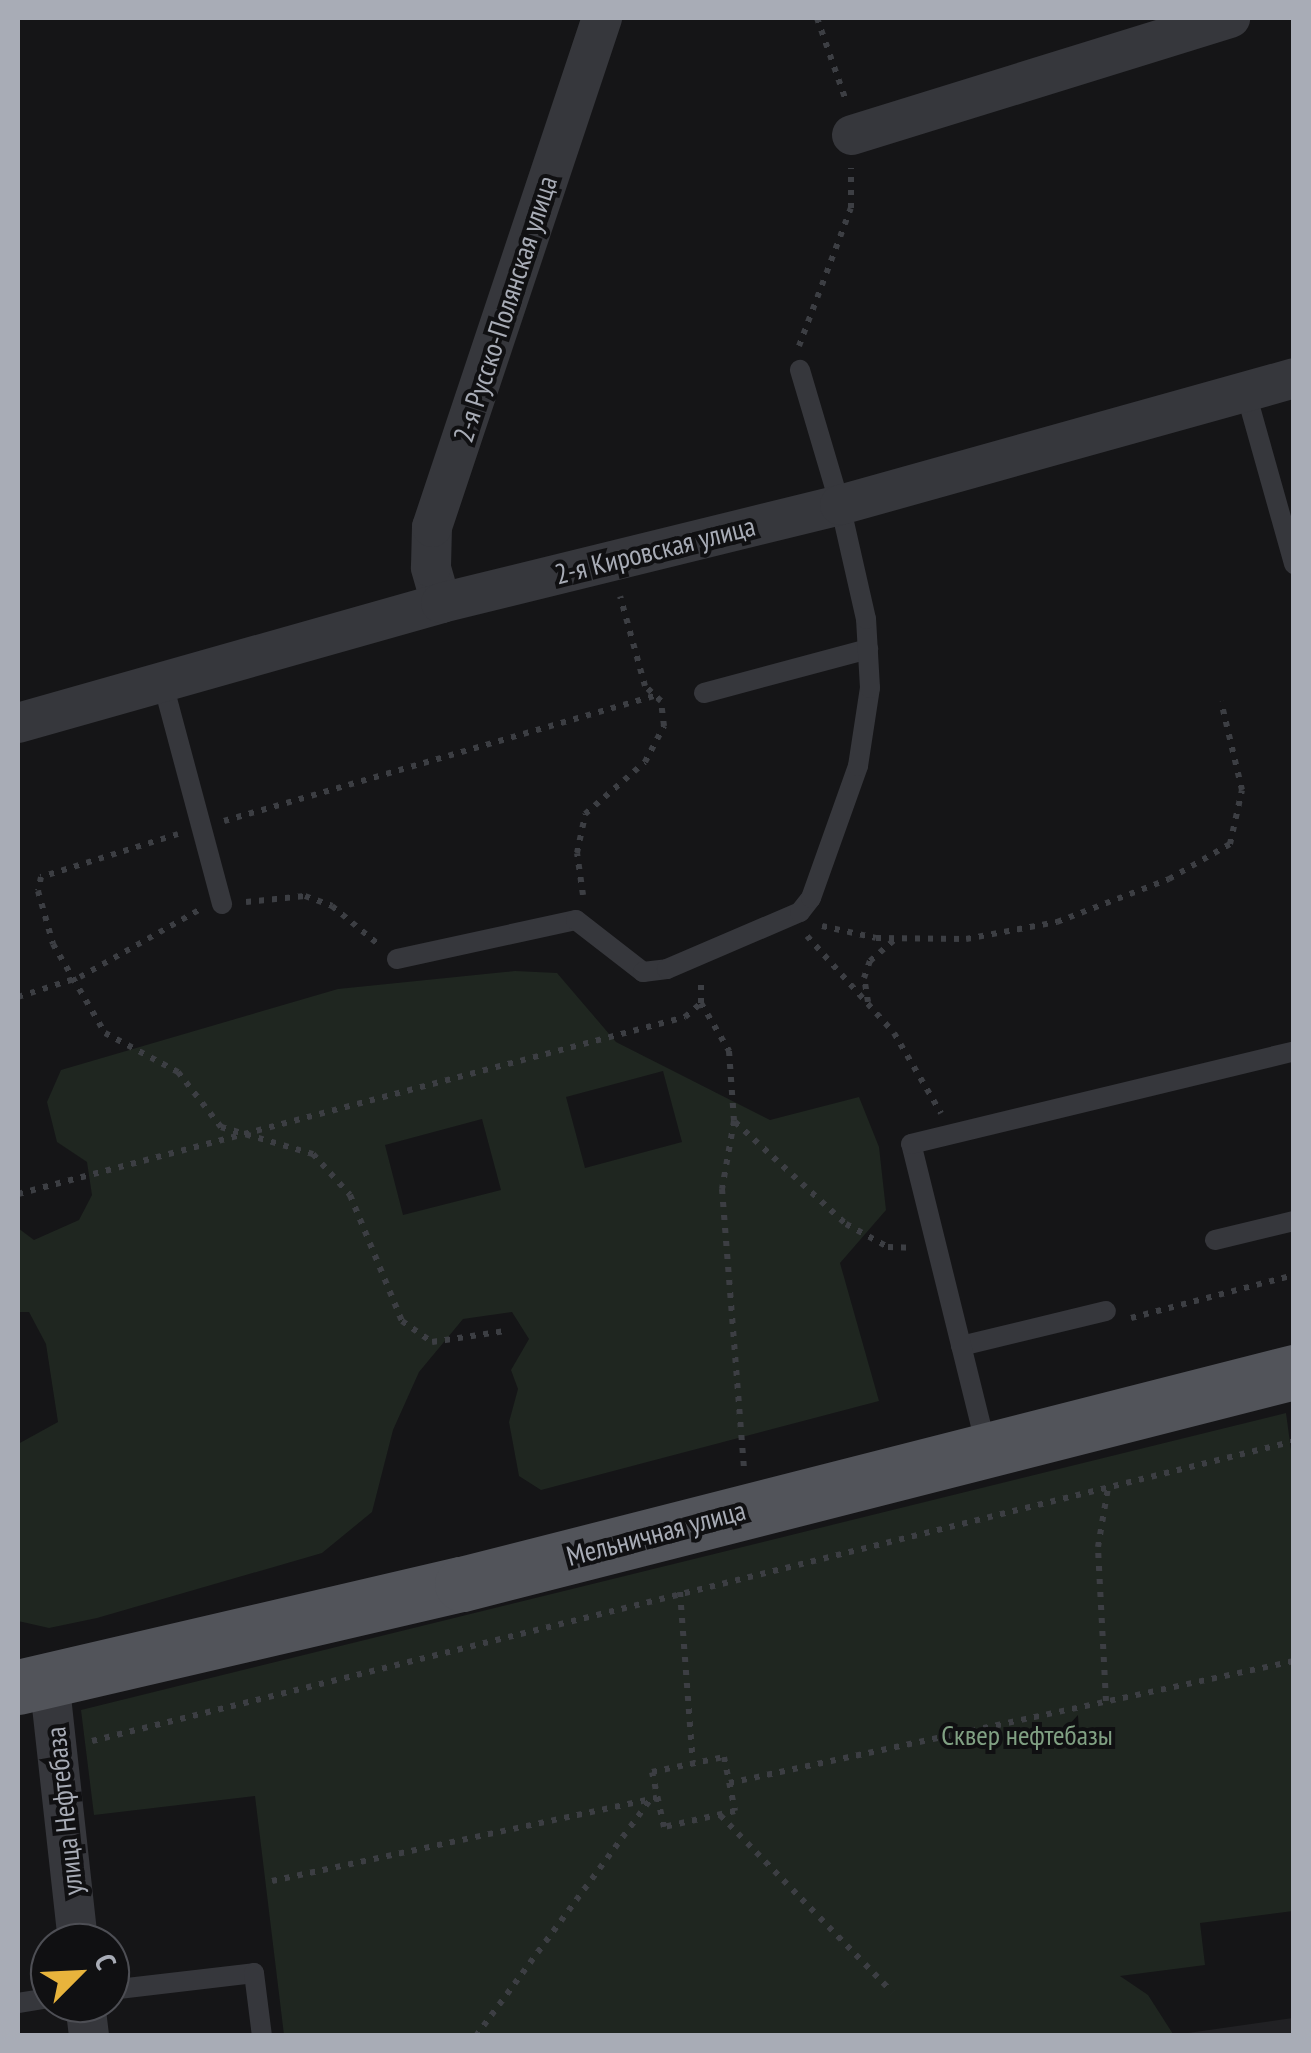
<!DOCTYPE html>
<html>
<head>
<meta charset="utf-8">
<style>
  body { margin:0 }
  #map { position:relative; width:1311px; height:2053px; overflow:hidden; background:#151517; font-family:"PT Sans Narrow",sans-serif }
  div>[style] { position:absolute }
  .built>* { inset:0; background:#212124 }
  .green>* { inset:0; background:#1f2620 }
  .path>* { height:6px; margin-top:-3px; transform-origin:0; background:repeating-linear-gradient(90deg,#3c3e43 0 5px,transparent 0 13px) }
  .service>* { height:20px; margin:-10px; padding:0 10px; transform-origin:10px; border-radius:10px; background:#36373c }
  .minor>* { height:40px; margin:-20px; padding:0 20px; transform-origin:20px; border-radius:20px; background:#36373c }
  .primary>* { height:55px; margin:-27.5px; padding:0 27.5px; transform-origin:27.5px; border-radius:27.5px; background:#52545a }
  span { translate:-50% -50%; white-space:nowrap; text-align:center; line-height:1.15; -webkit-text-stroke:8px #101012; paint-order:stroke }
  .street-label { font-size:28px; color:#a8acb6 }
  .park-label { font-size:28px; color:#80a083 }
  .frame { position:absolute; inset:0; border:20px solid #a8acb6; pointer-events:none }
  .north { position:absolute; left:30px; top:1923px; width:100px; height:100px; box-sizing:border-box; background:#101012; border:2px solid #4d4e54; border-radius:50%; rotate:66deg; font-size:28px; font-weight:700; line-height:40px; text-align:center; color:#a8acb6 }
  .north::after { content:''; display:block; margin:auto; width:35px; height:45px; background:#e8b43c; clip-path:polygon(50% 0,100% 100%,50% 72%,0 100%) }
</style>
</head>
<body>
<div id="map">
  <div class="built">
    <i style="clip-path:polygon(1293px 2018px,1293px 2035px,1165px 2036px,1195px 2032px)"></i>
  </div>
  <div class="green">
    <i style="clip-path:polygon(evenodd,515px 971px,557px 973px,616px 1042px,770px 1120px,859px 1097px,879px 1147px,886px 1210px,840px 1263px,879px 1401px,541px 1490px,519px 1476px,509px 1422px,518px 1389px,511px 1370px,529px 1339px,512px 1312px,463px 1319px,419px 1372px,393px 1430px,372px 1512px,322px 1553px,97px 1618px,49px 1628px,18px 1621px,18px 1444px,58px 1422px,46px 1344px,29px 1312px,18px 1312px,18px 1228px,34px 1240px,79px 1220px,92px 1195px,87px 1162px,57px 1142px,47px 1102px,61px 1070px,338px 989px,515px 971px,663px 1071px,682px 1142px,585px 1168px,566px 1097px,663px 1071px,515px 971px,482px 1119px,501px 1190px,403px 1215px,385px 1145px,482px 1119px)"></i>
    <i style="clip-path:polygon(1286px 1413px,1294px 1472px,1293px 1911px,1200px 1923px,1205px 1965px,1120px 1976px,1148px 1995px,1173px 2034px,284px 2035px,255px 1796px,94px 1815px,81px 1710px)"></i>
  </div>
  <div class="path">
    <i style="left:817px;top:18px;width:88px;rotate:70.7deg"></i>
    <i style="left:799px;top:346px;width:147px;rotate:-69.4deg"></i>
    <i style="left:851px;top:208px;width:40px;rotate:-90deg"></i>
    <i style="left:224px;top:821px;width:449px;rotate:-16.2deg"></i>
    <i style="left:178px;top:834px;width:144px;rotate:162.6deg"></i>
    <i style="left:41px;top:877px;width:14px;rotate:102deg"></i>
    <i style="left:38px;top:891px;width:55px;rotate:74.2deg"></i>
    <i style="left:53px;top:944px;width:103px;rotate:59.7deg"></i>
    <i style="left:105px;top:1033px;width:83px;rotate:28.1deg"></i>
    <i style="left:178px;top:1072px;width:70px;rotate:52deg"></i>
    <i style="left:221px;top:1127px;width:96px;rotate:16.4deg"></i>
    <i style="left:313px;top:1154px;width:55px;rotate:47.9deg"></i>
    <i style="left:350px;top:1195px;width:136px;rotate:67.6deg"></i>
    <i style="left:402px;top:1321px;width:37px;rotate:35deg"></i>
    <i style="left:432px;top:1342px;width:74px;rotate:-8.6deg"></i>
    <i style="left:583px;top:895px;width:42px;rotate:-98.1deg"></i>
    <i style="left:577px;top:853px;width:40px;rotate:-78deg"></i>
    <i style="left:585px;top:814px;width:79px;rotate:-40.9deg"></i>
    <i style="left:645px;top:762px;width:41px;rotate:-62.2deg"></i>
    <i style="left:664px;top:726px;width:25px;rotate:-97deg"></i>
    <i style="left:661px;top:701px;width:22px;rotate:-137deg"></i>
    <i style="left:645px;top:686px;width:93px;rotate:-105.5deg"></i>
    <i style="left:246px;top:902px;width:59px;rotate:-5.8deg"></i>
    <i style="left:305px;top:896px;width:29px;rotate:20deg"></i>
    <i style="left:332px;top:906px;width:60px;rotate:39.6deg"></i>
    <i style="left:822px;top:926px;width:55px;rotate:12.5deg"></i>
    <i style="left:876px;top:938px;width:90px;rotate:0.6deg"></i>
    <i style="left:966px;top:939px;width:93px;rotate:-10.6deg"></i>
    <i style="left:1057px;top:922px;width:120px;rotate:-21deg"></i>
    <i style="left:1169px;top:879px;width:70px;rotate:-29.8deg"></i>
    <i style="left:1230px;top:844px;width:55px;rotate:-77.5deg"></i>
    <i style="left:1242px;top:790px;width:91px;rotate:-103.3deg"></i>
    <i style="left:807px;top:936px;width:130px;rotate:48.1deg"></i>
    <i style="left:894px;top:1033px;width:93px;rotate:59.6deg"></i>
    <i style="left:18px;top:997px;width:65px;rotate:-17.9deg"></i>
    <i style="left:80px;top:977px;width:137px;rotate:-29.4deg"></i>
    <i style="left:868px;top:1002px;width:24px;rotate:-99deg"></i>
    <i style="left:864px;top:978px;width:18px;rotate:-71deg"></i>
    <i style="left:870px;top:961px;width:35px;rotate:-41deg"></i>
    <i style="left:701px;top:1003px;width:56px;rotate:59.7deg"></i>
    <i style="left:729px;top:1051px;width:70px;rotate:85.9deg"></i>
    <i style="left:734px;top:1121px;width:69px;rotate:100deg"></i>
    <i style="left:722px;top:1189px;width:281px;rotate:85.5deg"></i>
    <i style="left:735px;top:1122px;width:151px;rotate:42.6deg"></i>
    <i style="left:846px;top:1224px;width:48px;rotate:28.7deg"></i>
    <i style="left:888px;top:1247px;width:24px;rotate:2deg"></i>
    <i style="left:18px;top:1194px;width:690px;rotate:-14.86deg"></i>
    <i style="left:685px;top:1017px;width:21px;rotate:-41deg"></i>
    <i style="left:701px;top:1003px;width:22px;rotate:-90deg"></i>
    <i style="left:1131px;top:1318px;width:169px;rotate:-14.8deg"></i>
    <i style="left:680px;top:1592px;width:171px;rotate:85.7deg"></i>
    <i style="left:1106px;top:1701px;width:154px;rotate:-93deg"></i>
    <i style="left:1098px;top:1547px;width:60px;rotate:-80.4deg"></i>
    <i style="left:92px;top:1741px;width:1239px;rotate:-14.01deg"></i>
    <i style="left:724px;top:1757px;width:55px;rotate:78.5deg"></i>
    <i style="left:735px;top:1811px;width:73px;rotate:167.3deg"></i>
    <i style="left:664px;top:1827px;width:56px;rotate:-102.3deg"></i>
    <i style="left:652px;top:1772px;width:74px;rotate:-11.8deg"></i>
    <i style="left:729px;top:1783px;width:578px;rotate:-12.18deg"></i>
    <i style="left:720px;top:1815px;width:247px;rotate:45.8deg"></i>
    <i style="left:272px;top:1881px;width:394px;rotate:-12.2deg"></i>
    <i style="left:476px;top:2036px;width:292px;rotate:-53.6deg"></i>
  </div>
  <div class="service">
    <i style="left:1246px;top:393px;width:178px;rotate:74.3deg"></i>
    <i style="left:162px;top:680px;width:232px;rotate:75deg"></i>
    <i style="left:704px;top:693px;width:170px;rotate:-15deg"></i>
    <i style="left:397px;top:959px;width:183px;rotate:-12.3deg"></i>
    <i style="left:576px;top:920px;width:85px;rotate:37.8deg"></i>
    <i style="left:643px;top:972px;width:24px;rotate:-7deg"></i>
    <i style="left:667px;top:969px;width:145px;rotate:-23.2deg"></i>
    <i style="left:800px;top:912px;width:18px;rotate:-52deg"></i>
    <i style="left:811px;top:898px;width:140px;rotate:-70.4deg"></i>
    <i style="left:858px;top:766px;width:79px;rotate:-81.3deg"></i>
    <i style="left:870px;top:688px;width:69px;rotate:-93.3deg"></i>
    <i style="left:866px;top:619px;width:117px;rotate:-102.8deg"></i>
    <i style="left:840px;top:505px;width:141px;rotate:-106.5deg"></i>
    <i style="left:1215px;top:1240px;width:81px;rotate:-13.5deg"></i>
    <i style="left:961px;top:1346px;width:149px;rotate:-13.6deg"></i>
    <i style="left:986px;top:1446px;width:311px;rotate:-103.9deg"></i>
    <i style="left:911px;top:1144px;width:394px;rotate:-13.6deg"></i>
    <i style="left:110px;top:1990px;width:145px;rotate:-6.7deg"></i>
    <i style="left:254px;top:1973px;width:64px;rotate:82.8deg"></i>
    <i style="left:18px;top:2003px;width:32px;rotate:-9deg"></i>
  </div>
  <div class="minor">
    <i style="left:852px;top:135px;width:396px;rotate:-17.2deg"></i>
    <i style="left:441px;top:603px;width:37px;rotate:-106deg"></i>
    <i style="left:431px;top:567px;width:40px;rotate:-88.6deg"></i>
    <i style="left:432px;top:527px;width:537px;rotate:-71.53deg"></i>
    <i style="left:18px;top:723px;width:440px;rotate:-15.8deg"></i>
    <i style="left:441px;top:603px;width:411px;rotate:-13.8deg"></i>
    <i style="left:840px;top:505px;width:471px;rotate:-15.6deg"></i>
    <i style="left:49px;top:1679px;width:266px;rotate:83.7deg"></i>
    <i style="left:85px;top:2003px;width:33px;rotate:83deg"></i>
  </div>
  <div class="primary">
    <i style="left:18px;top:1687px;width:456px;rotate:-13.1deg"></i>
    <i style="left:462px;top:1584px;width:859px;rotate:-14.3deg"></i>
  </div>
  <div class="street-label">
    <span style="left:505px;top:309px;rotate:-72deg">2-я Русско-Полянская улица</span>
    <span style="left:655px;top:550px;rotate:-14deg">2-я Кировская улица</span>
    <span style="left:656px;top:1533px;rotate:-15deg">Мельничная улица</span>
    <span style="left:64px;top:1811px;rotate:-96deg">улица Нефтебаза</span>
  </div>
  <div class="park-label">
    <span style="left:1027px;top:1735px">Сквер нефтебазы</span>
  </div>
  <div class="frame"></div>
  <div class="north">С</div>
</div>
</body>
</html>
